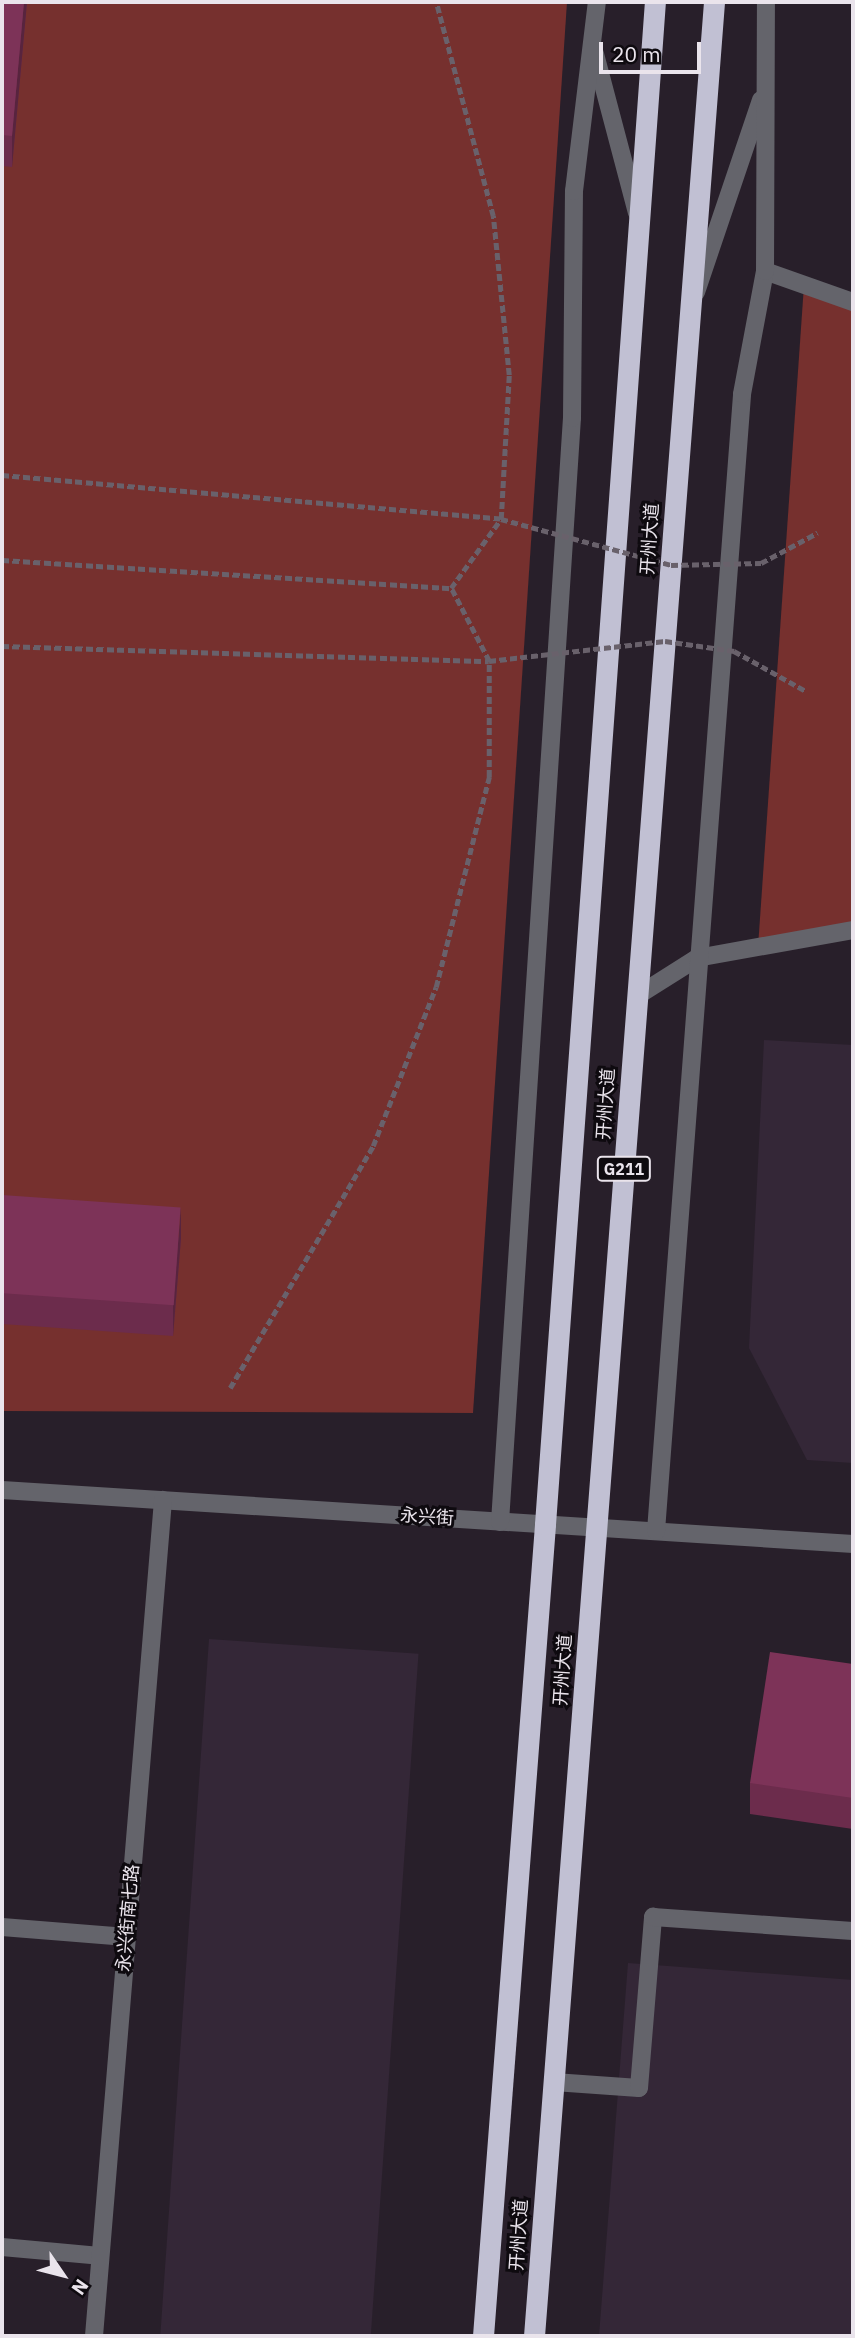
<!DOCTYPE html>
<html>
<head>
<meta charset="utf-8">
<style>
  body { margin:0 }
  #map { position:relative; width:855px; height:2338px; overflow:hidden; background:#281f2a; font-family:"IBM Plex Sans","Noto Sans SC",sans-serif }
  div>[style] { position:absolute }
  .built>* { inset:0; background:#342737; transform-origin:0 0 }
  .green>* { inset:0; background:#76302e }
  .path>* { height:4.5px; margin-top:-2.25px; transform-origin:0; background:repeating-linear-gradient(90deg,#69616b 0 7px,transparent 0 10.5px) }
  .minor>* { height:18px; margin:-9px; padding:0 9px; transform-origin:9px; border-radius:9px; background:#64646b }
  .highway>* { height:21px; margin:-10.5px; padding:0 10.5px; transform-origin:10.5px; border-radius:10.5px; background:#c1c0d3 }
  .path-bridge>* { height:4.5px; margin-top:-2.25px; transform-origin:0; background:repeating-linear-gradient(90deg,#69616b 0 7px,transparent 0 10.5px) }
  .wall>* { inset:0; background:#6c2c4c }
  .shaded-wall>* { inset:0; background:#58243e }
  .building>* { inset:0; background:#7d3358; transform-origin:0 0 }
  span { translate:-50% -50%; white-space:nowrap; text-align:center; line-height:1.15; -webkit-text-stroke:6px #0e0a0f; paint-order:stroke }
  .shield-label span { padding:2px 5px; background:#0e0a0f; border:2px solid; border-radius:5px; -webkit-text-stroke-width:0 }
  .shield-label { font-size:16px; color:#eae4ec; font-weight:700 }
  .street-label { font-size:18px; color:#eae4ec }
  .frame { position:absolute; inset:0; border:4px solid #eae4ec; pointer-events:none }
  .north { position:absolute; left:28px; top:2240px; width:70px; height:70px; -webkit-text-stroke:5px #0e0a0f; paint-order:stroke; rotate:125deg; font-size:19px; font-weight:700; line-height:28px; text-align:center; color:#eae4ec }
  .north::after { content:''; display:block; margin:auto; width:24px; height:32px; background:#eae4ec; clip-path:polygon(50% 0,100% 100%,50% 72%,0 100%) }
  .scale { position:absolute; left:599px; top:42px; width:102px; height:32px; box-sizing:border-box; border:4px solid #eae4ec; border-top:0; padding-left:9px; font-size:21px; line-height:24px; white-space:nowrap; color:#eae4ec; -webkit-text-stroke:5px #0e0a0f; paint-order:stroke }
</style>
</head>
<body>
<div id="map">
  <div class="built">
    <i style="clip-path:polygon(764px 1040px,853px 1045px,853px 1463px,807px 1460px,749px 1348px)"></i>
    <i style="left:209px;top:1639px;width:210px;height:699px;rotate:4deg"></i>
    <i style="clip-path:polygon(628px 1963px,853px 1980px,853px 2336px,599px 2336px)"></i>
  </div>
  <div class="green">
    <i style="clip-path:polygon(2px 2px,567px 2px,473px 1413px,2px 1411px)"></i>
    <i style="clip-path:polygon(804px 285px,853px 302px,853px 930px,758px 947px)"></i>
  </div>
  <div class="path">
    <i style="left:2px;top:475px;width:500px;rotate:5deg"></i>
    <i style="left:2px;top:560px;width:450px;rotate:3.6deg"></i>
    <i style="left:2px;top:646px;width:487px;rotate:1.8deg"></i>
    <i style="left:230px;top:1388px;width:281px;rotate:-59.4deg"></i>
    <i style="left:373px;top:1146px;width:171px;rotate:-68.4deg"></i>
    <i style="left:436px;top:987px;width:217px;rotate:-75.8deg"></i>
    <i style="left:489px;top:777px;width:116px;rotate:-90deg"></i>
    <i style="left:489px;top:661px;width:82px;rotate:-117.5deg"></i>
    <i style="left:451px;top:588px;width:85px;rotate:-54.1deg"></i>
    <i style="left:501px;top:519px;width:144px;rotate:-86.8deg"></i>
    <i style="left:509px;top:375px;width:160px;rotate:-95.7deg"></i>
    <i style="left:493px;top:216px;width:221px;rotate:-104.9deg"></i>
  </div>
  <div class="minor">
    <i style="left:595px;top:54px;width:164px;rotate:75.2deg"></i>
    <i style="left:765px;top:271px;width:93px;rotate:19.4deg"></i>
    <i style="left:696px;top:292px;width:203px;rotate:-71.3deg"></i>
    <i style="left:637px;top:996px;width:71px;rotate:-32.3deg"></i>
    <i style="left:697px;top:958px;width:158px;rotate:-10.2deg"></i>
    <i style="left:2px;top:1490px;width:853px;rotate:3.63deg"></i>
    <i style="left:500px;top:1522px;width:1106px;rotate:-86.27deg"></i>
    <i style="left:572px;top:418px;width:227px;rotate:-89.5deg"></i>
    <i style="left:574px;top:191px;width:190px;rotate:-83.1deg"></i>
    <i style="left:656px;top:1531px;width:1140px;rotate:-85.67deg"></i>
    <i style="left:742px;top:394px;width:125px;rotate:-79.4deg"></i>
    <i style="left:765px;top:271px;width:269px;rotate:-89.8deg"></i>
    <i style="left:2px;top:1927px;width:125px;rotate:4.6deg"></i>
    <i style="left:554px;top:2082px;width:85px;rotate:4deg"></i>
    <i style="left:639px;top:2088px;width:172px;rotate:-85.3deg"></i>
    <i style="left:653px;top:1917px;width:200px;rotate:4deg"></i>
    <i style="left:2px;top:2247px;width:98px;rotate:5.2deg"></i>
    <i style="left:94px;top:2336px;width:839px;rotate:-85.28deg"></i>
  </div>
  <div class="highway">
    <i style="left:483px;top:2336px;width:814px;rotate:-85.63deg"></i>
    <i style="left:545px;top:1524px;width:1526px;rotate:-85.87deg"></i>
    <i style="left:534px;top:2336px;width:2341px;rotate:-85.59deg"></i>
  </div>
  <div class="path-bridge">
    <i style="left:501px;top:519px;width:176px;rotate:15.1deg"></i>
    <i style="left:671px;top:565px;width:90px;rotate:-1.3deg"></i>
    <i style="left:761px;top:563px;width:64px;rotate:-28.2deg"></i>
    <i style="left:489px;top:661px;width:177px;rotate:-6.5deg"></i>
    <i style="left:665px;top:641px;width:70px;rotate:8.2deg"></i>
    <i style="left:734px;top:651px;width:82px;rotate:29.1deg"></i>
  </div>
  <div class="wall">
    <i style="clip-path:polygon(2px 2px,27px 2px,12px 167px,2px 166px)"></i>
    <i style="clip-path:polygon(2px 1195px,181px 1238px,173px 1336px,2px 1324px)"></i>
    <i style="clip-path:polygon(853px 1664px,853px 1829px,750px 1814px,750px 1783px)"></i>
  </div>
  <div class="shaded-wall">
    <i style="clip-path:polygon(24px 2px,27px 2px,12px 167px,12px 136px)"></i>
    <i style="clip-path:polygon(181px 1207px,181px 1238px,173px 1336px,173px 1305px)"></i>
  </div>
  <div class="building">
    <i style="clip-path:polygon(2px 2px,24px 2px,12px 136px,2px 135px)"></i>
    <i style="left:2px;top:1195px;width:179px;height:98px;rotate:4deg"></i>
    <i style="clip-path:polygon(770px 1652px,853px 1664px,853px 1798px,750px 1783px)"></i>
  </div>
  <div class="shield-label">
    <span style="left:624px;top:1169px">G211</span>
  </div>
  <div class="street-label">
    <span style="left:650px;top:539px;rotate:-86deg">开州大道</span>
    <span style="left:606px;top:1104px;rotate:-86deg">开州大道</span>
    <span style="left:427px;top:1517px;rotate:4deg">永兴街</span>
    <span style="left:563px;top:1670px;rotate:-86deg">开州大道</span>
    <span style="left:128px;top:1918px;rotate:-85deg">永兴街南七路</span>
    <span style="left:519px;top:2235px;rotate:-86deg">开州大道</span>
  </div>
  <div class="frame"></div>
  <div class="north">N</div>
  <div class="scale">20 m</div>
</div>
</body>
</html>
